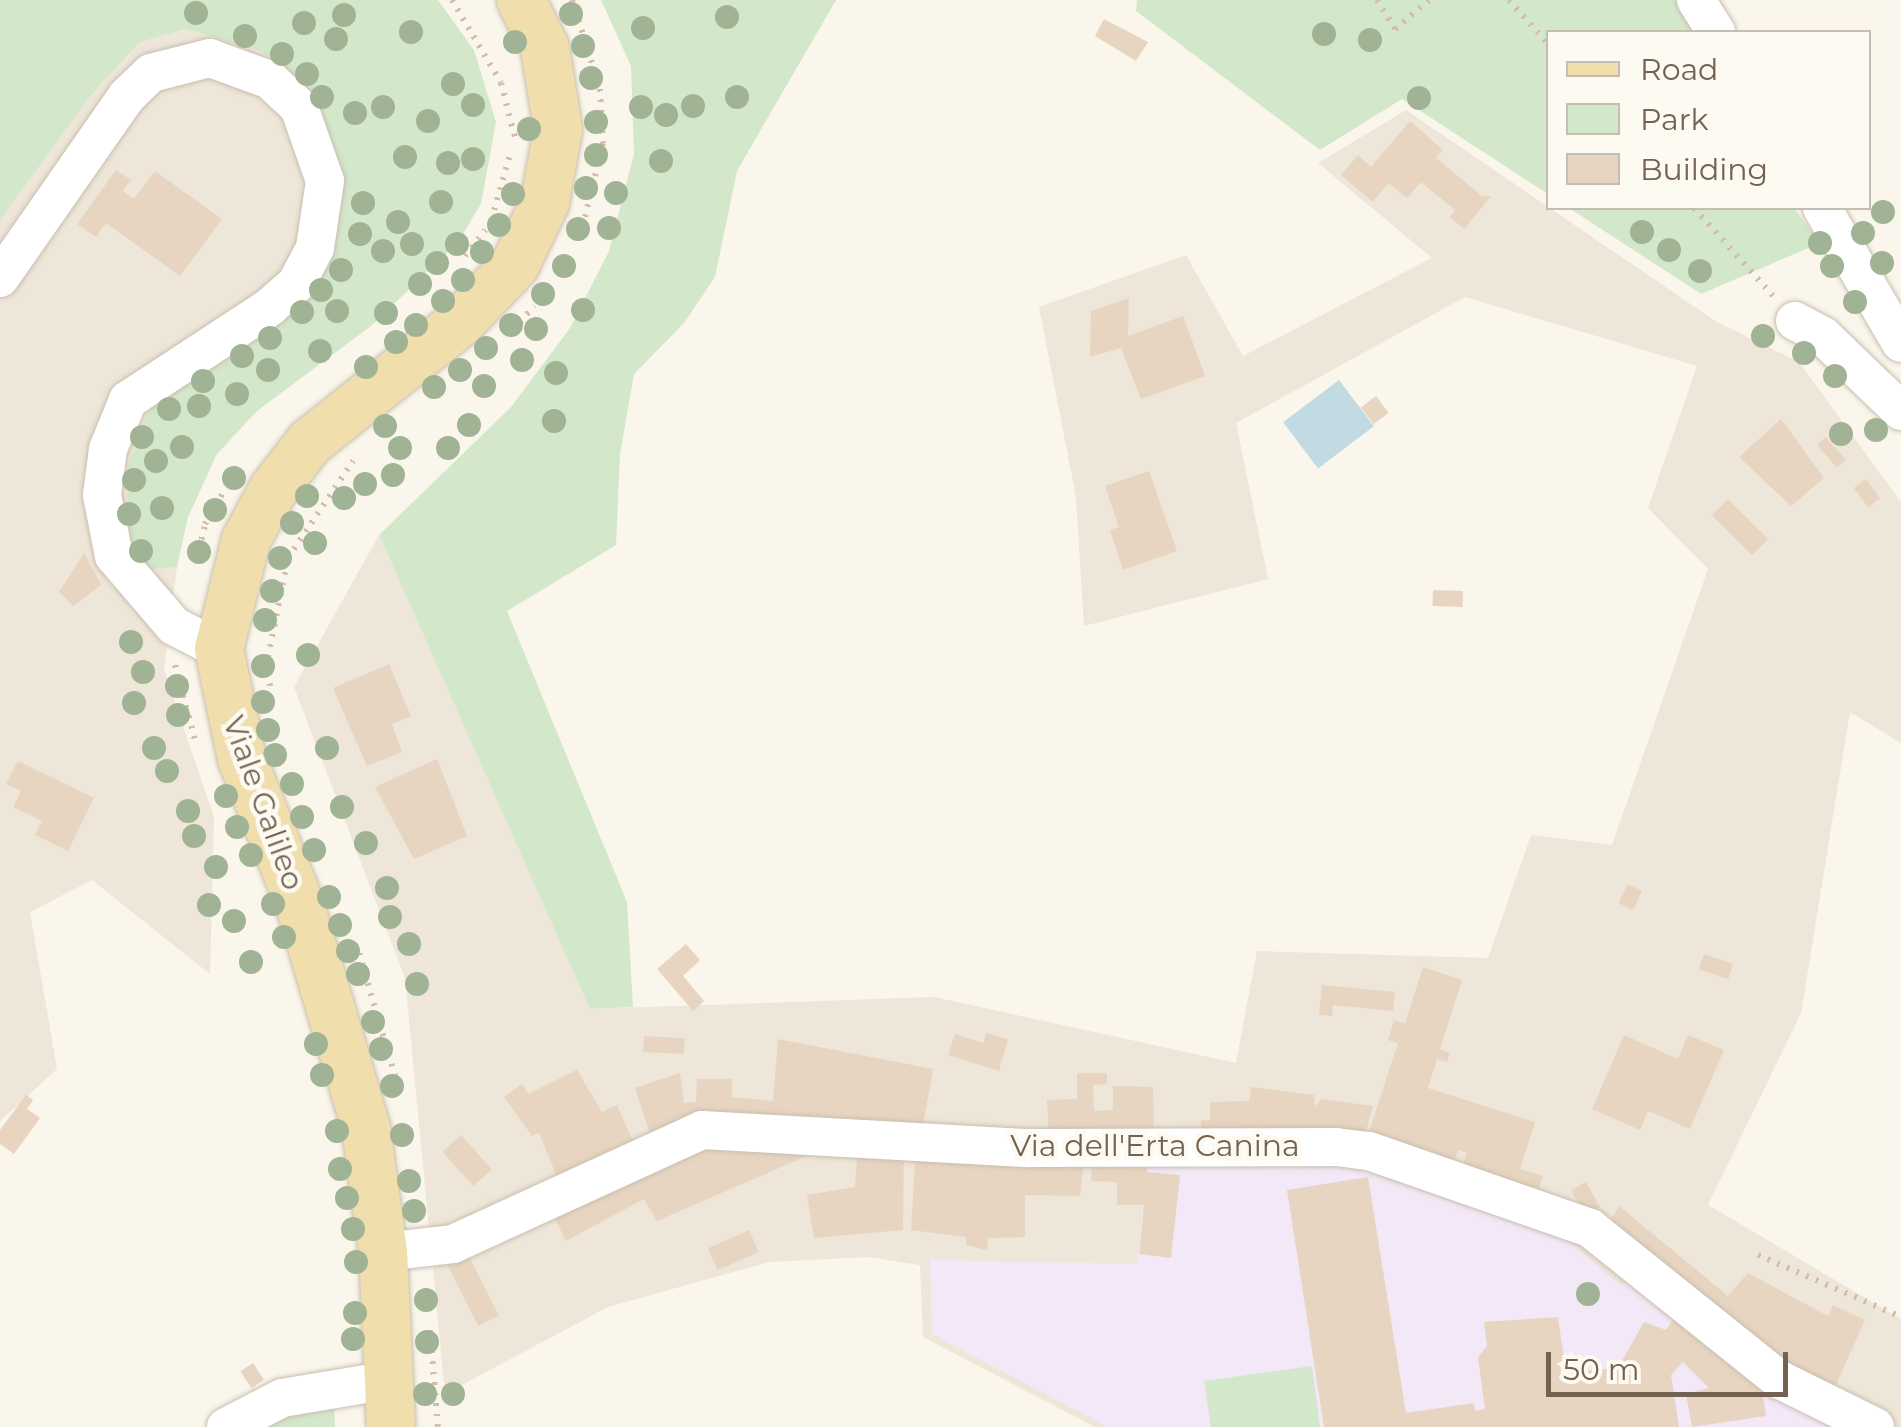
<!DOCTYPE html>
<html>
<head>
<meta charset="utf-8">
<style>
  body { margin:0 }
  #map { position:relative; width:1901px; height:1427px; overflow:hidden; background:#faf6eb; font-family:Montserrat,sans-serif }
  div>[style] { position:absolute }
  .residential>* { inset:0; background:#eee6d8 }
  .education>* { inset:0; background:#f3e8f7 }
  .green>* { inset:0; background:#d3e7cb }
  .water>* { inset:0; background:#c2dae2; transform-origin:0 0 }
  .building>* { inset:0; background:#e7d5c1; transform-origin:0 0 }
  .path>* { height:6px; margin-top:-3px; transform-origin:0; background:repeating-linear-gradient(90deg,#d2bda9 0 2.5px,transparent 0 10.5px) }
  .roads { filter:drop-shadow(0 0 2px #c9beaf) drop-shadow(0 0 2px #c9beaf) }
  .minor>* { height:38px; margin:-19px; padding:0 19px; transform-origin:19px; border-radius:19px; background:#fff }
  .major>* { height:48px; margin:-24px; padding:0 24px; transform-origin:24px; border-radius:24px; background:#f0dead }
  .trees>* { width:24px; height:24px; margin:-12px; border-radius:50%; background:#a0b395 }
  span { translate:-50% -50%; white-space:nowrap; text-align:center; line-height:1.15; -webkit-text-stroke:9px #fdfaf2; paint-order:stroke }
  .street-label { font-size:30px; color:#736151 }
  .legend { position:absolute; left:1546px; top:30px; width:325px; height:180px; box-sizing:border-box; background:#fdfaf2; border:2px solid #c6bdb2; margin:0; padding:12px 18px; list-style:none; font-size:30px; color:#736151 }
  .legend li { display:flex; align-items:center; gap:20px; height:50px }
  .legend b { width:50px; border:2px solid #c6bdb2 }
  .scale { position:absolute; left:1546px; top:1352px; width:242px; height:45px; box-sizing:border-box; border:5px solid #736151; border-top:0; padding-left:12px; font-size:30px; line-height:35px; white-space:nowrap; color:#736151; -webkit-text-stroke:8px #fdfaf2; paint-order:stroke }
</style>
</head>
<body>
<div id="map">
  <div class="residential">
    <i style="clip-path:polygon(186px 29px,261px 51px,297px 82px,325px 121px,338px 168px,339px 224px,328px 259px,152px 568px,177px 567px,164px 670px,214px 817px,210px 974px,92px 880px,30px 912px,57px 1069px,0 1121px,0 220px,92px 94px,140px 42px)"></i>
    <i style="clip-path:polygon(1406px 110px,1717px 322px,1799px 362px,1901px 502px,1901px 743px,1850px 712px,1801px 1013px,1708px 1205px,1901px 1319px,1901px 1427px,1095px 1427px,923px 1337px,920px 1265px,868px 1257px,769px 1262px,608px 1307px,445px 1394px,405px 978px,294px 687px,379px 535px,591px 1009px,934px 997px,1236px 1063px,1257px 951px,1488px 958px,1531px 835px,1612px 845px,1708px 569px,1648px 508px,1697px 366px,1465px 297px,1236px 423px,1268px 579px,1084px 626px,1076px 497px,1039px 307px,1186px 255px,1243px 356px,1432px 258px,1318px 163px)"></i>
  </div>
  <div class="education">
    <i style="clip-path:polygon(1148px 1154px,1380px 1166px,1388px 1180px,1555px 1229px,1621px 1286px,1638px 1269px,1844px 1427px,1108px 1427px,932px 1334px,930px 1260px,1137px 1264px)"></i>
  </div>
  <div class="green">
    <i style="clip-path:polygon(0 0,438px 0,474px 50px,496px 122px,481px 204px,458px 242px,371px 326px,257px 411px,217px 454px,188px 517px,177px 567px,152px 569px,130px 548px,126px 472px,152px 403px,328px 259px,339px 224px,338px 168px,325px 121px,297px 82px,261px 51px,186px 29px,140px 42px,92px 94px,0 220px)"></i>
    <i style="clip-path:polygon(601px 0,836px 0,737px 171px,715px 277px,684px 323px,634px 374px,620px 454px,616px 545px,507px 611px,627px 902px,633px 1007px,590px 1009px,379px 535px,511px 407px,570px 328px,609px 251px,634px 154px,631px 66px)"></i>
    <i style="clip-path:polygon(1137px 0,1678px 0,1695px 32px,1548px 32px,1548px 194px,1402px 99px,1320px 150px,1136px 11px)"></i>
    <i style="clip-path:polygon(1569px 208px,1794px 208px,1820px 243px,1701px 294px)"></i>
    <i style="clip-path:polygon(1312px 1366px,1320px 1427px,1211px 1427px,1204px 1381px)"></i>
    <i style="clip-path:polygon(334px 1400px,335px 1427px,245px 1427px)"></i>
  </div>
  <div class="water">
    <i style="left:1339px;top:380px;width:58px;height:70px;rotate:53deg"></i>
  </div>
  <div class="building">
    <i style="clip-path:polygon(1104px 19px,1148px 42px,1136px 61px,1095px 36px)"></i>
    <i style="clip-path:polygon(1410px 121px,1443px 150px,1436px 158px,1482px 196px,1491px 196px,1464px 229px,1450px 217px,1455px 210px,1421px 182px,1407px 198px,1388px 183px,1373px 202px,1341px 175px,1358px 155px,1371px 167px)"></i>
    <i style="clip-path:polygon(116px 170px,131px 180px,123px 191px,134px 199px,155px 171px,222px 219px,180px 276px,106px 223px,96px 237px,77px 224px)"></i>
    <i style="clip-path:polygon(1129px 298px,1128px 336px,1183px 316px,1205px 376px,1141px 399px,1121px 348px,1090px 357px,1091px 311px)"></i>
    <i style="left:1376px;top:396px;width:21px;height:19px;rotate:53deg"></i>
    <i style="clip-path:polygon(1781px 419px,1824px 478px,1791px 506px,1739px 457px)"></i>
    <i style="left:1826px;top:437px;width:30px;height:12px;rotate:49deg"></i>
    <i style="clip-path:polygon(1149px 471px,1177px 551px,1123px 570px,1110px 530px,1119px 527px,1105px 486px)"></i>
    <i style="left:1866px;top:479px;width:24px;height:15px;rotate:54deg"></i>
    <i style="left:1728px;top:499px;width:57px;height:23px;rotate:45deg"></i>
    <i style="clip-path:polygon(84px 553px,101px 585px,73px 606px,59px 592px)"></i>
    <i style="left:1433px;top:590px;width:30px;height:16px;rotate:2deg"></i>
    <i style="clip-path:polygon(389px 664px,411px 716px,392px 724px,402px 752px,367px 766px,333px 688px)"></i>
    <i style="clip-path:polygon(437px 759px,467px 836px,414px 859px,375px 787px)"></i>
    <i style="clip-path:polygon(18px 761px,94px 798px,68px 851px,35px 835px,42px 821px,13px 807px,21px 791px,6px 784px)"></i>
    <i style="left:1628px;top:884px;width:16px;height:21px;rotate:27deg"></i>
    <i style="clip-path:polygon(686px 944px,700px 960px,683px 976px,704px 1001px,693px 1011px,657px 969px)"></i>
    <i style="left:1704px;top:954px;width:31px;height:16px;rotate:19deg"></i>
    <i style="clip-path:polygon(1423px 967px,1462px 980px,1440px 1049px,1450px 1053px,1447px 1062px,1437px 1059px,1428px 1088px,1535px 1122px,1520px 1169px,1543px 1176px,1534px 1204px,1458px 1179px,1467px 1153px,1458px 1150px,1450px 1175px,1364px 1147px,1398px 1043px,1388px 1040px,1394px 1020px,1405px 1024px)"></i>
    <i style="clip-path:polygon(1322px 985px,1395px 992px,1393px 1011px,1333px 1005px,1332px 1016px,1319px 1015px)"></i>
    <i style="clip-path:polygon(986px 1033px,1008px 1039px,999px 1071px,948px 1055px,955px 1034px,983px 1043px)"></i>
    <i style="clip-path:polygon(1624px 1035px,1678px 1059px,1688px 1035px,1724px 1050px,1690px 1129px,1648px 1111px,1640px 1130px,1592px 1109px)"></i>
    <i style="left:644px;top:1036px;width:41px;height:16px;rotate:3deg"></i>
    <i style="clip-path:polygon(778px 1039px,933px 1069px,921px 1137px,653px 1143px,635px 1088px,680px 1073px,684px 1103px,696px 1102px,697px 1079px,732px 1079px,732px 1097px,773px 1101px)"></i>
    <i style="clip-path:polygon(577px 1070px,602px 1112px,617px 1105px,637px 1150px,560px 1184px,539px 1133px,532px 1136px,504px 1097px,522px 1084px,528px 1094px)"></i>
    <i style="clip-path:polygon(1077px 1073px,1107px 1073px,1107px 1084px,1093px 1085px,1094px 1111px,1113px 1110px,1113px 1086px,1153px 1087px,1154px 1134px,1049px 1137px,1047px 1100px,1077px 1099px)"></i>
    <i style="clip-path:polygon(1251px 1087px,1314px 1095px,1315px 1107px,1321px 1099px,1373px 1106px,1363px 1143px,1201px 1135px,1201px 1120px,1210px 1120px,1210px 1102px,1249px 1101px)"></i>
    <i style="clip-path:polygon(26px 1095px,33px 1100px,27px 1109px,40px 1118px,14px 1154px,0 1144px,0 1130px)"></i>
    <i style="left:461px;top:1135px;width:46px;height:25px;rotate:48deg"></i>
    <i style="clip-path:polygon(687px 1141px,809px 1155px,657px 1221px,644px 1199px,566px 1241px,551px 1211px)"></i>
    <i style="clip-path:polygon(858px 1145px,904px 1148px,903px 1230px,814px 1238px,807px 1195px,855px 1187px)"></i>
    <i style="clip-path:polygon(916px 1147px,1085px 1154px,1080px 1196px,1025px 1195px,1025px 1237px,988px 1238px,987px 1250px,966px 1245px,966px 1237px,911px 1230px)"></i>
    <i style="clip-path:polygon(1092px 1154px,1148px 1154px,1147px 1172px,1180px 1175px,1171px 1258px,1139px 1254px,1144px 1205px,1117px 1205px,1117px 1182px,1091px 1181px)"></i>
    <i style="clip-path:polygon(1368px 1177px,1406px 1413px,1474px 1403px,1475px 1411px,1485px 1409px,1478px 1357px,1487px 1346px,1484px 1322px,1558px 1317px,1566px 1372px,1618px 1368px,1644px 1322px,1666px 1330px,1681px 1308px,1761px 1381px,1766px 1416px,1692px 1427px,1686px 1394px,1709px 1388px,1683px 1362px,1671px 1375px,1679px 1427px,1324px 1427px,1287px 1190px)"></i>
    <i style="left:1586px;top:1182px;width:29px;height:17px;rotate:61deg"></i>
    <i style="clip-path:polygon(1619px 1206px,1728px 1296px,1748px 1273px,1828px 1316px,1833px 1305px,1865px 1320px,1831px 1396px,1604px 1232px)"></i>
    <i style="left:749px;top:1230px;width:24px;height:45px;rotate:66deg"></i>
    <i style="left:468px;top:1255px;width:68px;height:23px;rotate:63deg"></i>
    <i style="left:253px;top:1363px;width:20px;height:15px;rotate:57deg"></i>
  </div>
  <div class="path">
    <i style="left:452px;top:0;width:96px;rotate:59.4deg"></i>
    <i style="left:501px;top:83px;width:57px;rotate:75.7deg"></i>
    <i style="left:572px;top:0;width:93px;rotate:72.5deg"></i>
    <i style="left:600px;top:89px;width:54px;rotate:86.8deg"></i>
    <i style="left:603px;top:143px;width:76px;rotate:103.7deg"></i>
    <i style="left:1377px;top:0;width:34px;rotate:58deg"></i>
    <i style="left:1395px;top:29px;width:45px;rotate:-40.5deg"></i>
    <i style="left:1509px;top:0;width:59px;rotate:48.4deg"></i>
    <i style="left:1694px;top:208px;width:121px;rotate:48deg"></i>
    <i style="left:494px;top:210px;width:57px;rotate:-73.8deg"></i>
    <i style="left:465px;top:256px;width:33px;rotate:-52deg"></i>
    <i style="left:513px;top:330px;width:32px;rotate:-49deg"></i>
    <i style="left:197px;top:560px;width:37px;rotate:-77deg"></i>
    <i style="left:205px;top:524px;width:40px;rotate:-60.3deg"></i>
    <i style="left:175px;top:665px;width:78px;rotate:75.1deg"></i>
    <i style="left:270px;top:686px;width:29px;rotate:-94deg"></i>
    <i style="left:268px;top:657px;width:101px;rotate:-78.6deg"></i>
    <i style="left:288px;top:558px;width:117px;rotate:-56.2deg"></i>
    <i style="left:359px;top:953px;width:143px;rotate:73.7deg"></i>
    <i style="left:1758px;top:1255px;width:156px;rotate:23.4deg"></i>
    <i style="left:430px;top:1330px;width:97px;rotate:85.3deg"></i>
  </div>
  <div class="roads">
    <div class="minor">
      <i style="left:1696px;top:0;width:38px;rotate:58deg"></i>
      <i style="left:1822px;top:208px;width:156px;rotate:59.7deg"></i>
      <i style="left:0;top:278px;width:222px;rotate:-55.1deg"></i>
      <i style="left:127px;top:96px;width:33px;rotate:-44deg"></i>
      <i style="left:151px;top:73px;width:61px;rotate:-14.3deg"></i>
      <i style="left:210px;top:58px;width:64px;rotate:20.1deg"></i>
      <i style="left:270px;top:80px;width:40px;rotate:43deg"></i>
      <i style="left:299px;top:107px;width:78px;rotate:70.6deg"></i>
      <i style="left:325px;top:181px;width:68px;rotate:98.5deg"></i>
      <i style="left:315px;top:248px;width:41px;rotate:117.8deg"></i>
      <i style="left:296px;top:284px;width:35px;rotate:139deg"></i>
      <i style="left:270px;top:307px;width:170px;rotate:146.8deg"></i>
      <i style="left:128px;top:400px;width:53px;rotate:112.2deg"></i>
      <i style="left:108px;top:449px;width:46px;rotate:97.4deg"></i>
      <i style="left:102px;top:495px;width:62px;rotate:78.9deg"></i>
      <i style="left:114px;top:556px;width:92px;rotate:49.4deg"></i>
      <i style="left:174px;top:626px;width:51px;rotate:27.1deg"></i>
      <i style="left:1795px;top:321px;width:32px;rotate:28deg"></i>
      <i style="left:1823px;top:336px;width:108px;rotate:43.9deg"></i>
      <i style="left:383px;top:1252px;width:70px;rotate:-6.5deg"></i>
      <i style="left:453px;top:1244px;width:274px;rotate:-24.6deg"></i>
      <i style="left:702px;top:1130px;width:327px;rotate:3.2deg"></i>
      <i style="left:1029px;top:1148px;width:307px;rotate:-0.2deg"></i>
      <i style="left:1336px;top:1147px;width:33px;rotate:7deg"></i>
      <i style="left:1369px;top:1151px;width:234px;rotate:19.2deg"></i>
      <i style="left:1590px;top:1228px;width:243px;rotate:38.7deg"></i>
      <i style="left:1780px;top:1380px;width:106px;rotate:26.3deg"></i>
      <i style="left:226px;top:1427px;width:63px;rotate:-27.4deg"></i>
      <i style="left:282px;top:1398px;width:109px;rotate:-9.5deg"></i>
    </div>
    <div class="major">
      <i style="left:391px;top:1427px;width:175px;rotate:-92.6deg"></i>
      <i style="left:383px;top:1252px;width:125px;rotate:-97.8deg"></i>
      <i style="left:366px;top:1128px;width:236px;rotate:-106.5deg"></i>
      <i style="left:299px;top:902px;width:154px;rotate:-111.7deg"></i>
      <i style="left:242px;top:759px;width:112px;rotate:-101.8deg"></i>
      <i style="left:219px;top:649px;width:112px;rotate:-76.1deg"></i>
      <i style="left:246px;top:540px;width:57px;rotate:-61.6deg"></i>
      <i style="left:273px;top:490px;width:61px;rotate:-52.4deg"></i>
      <i style="left:310px;top:442px;width:193px;rotate:-38.5deg"></i>
      <i style="left:461px;top:322px;width:79px;rotate:-46.5deg"></i>
      <i style="left:515px;top:265px;width:70px;rotate:-64.5deg"></i>
      <i style="left:545px;top:202px;width:74px;rotate:-79.9deg"></i>
      <i style="left:558px;top:129px;width:82px;rotate:-99.1deg"></i>
      <i style="left:545px;top:48px;width:54px;rotate:-116.6deg"></i>
    </div>
  </div>
  <div class="trees">
    <i style="left:196px;top:13px"></i>
    <i style="left:571px;top:14px"></i>
    <i style="left:344px;top:15px"></i>
    <i style="left:727px;top:17px"></i>
    <i style="left:304px;top:23px"></i>
    <i style="left:643px;top:28px"></i>
    <i style="left:411px;top:32px"></i>
    <i style="left:1324px;top:34px"></i>
    <i style="left:245px;top:36px"></i>
    <i style="left:336px;top:39px"></i>
    <i style="left:1370px;top:40px"></i>
    <i style="left:515px;top:42px"></i>
    <i style="left:583px;top:46px"></i>
    <i style="left:282px;top:54px"></i>
    <i style="left:307px;top:74px"></i>
    <i style="left:591px;top:78px"></i>
    <i style="left:453px;top:84px"></i>
    <i style="left:322px;top:97px"></i>
    <i style="left:737px;top:97px"></i>
    <i style="left:1419px;top:98px"></i>
    <i style="left:473px;top:105px"></i>
    <i style="left:693px;top:106px"></i>
    <i style="left:383px;top:107px"></i>
    <i style="left:641px;top:107px"></i>
    <i style="left:355px;top:113px"></i>
    <i style="left:666px;top:115px"></i>
    <i style="left:428px;top:121px"></i>
    <i style="left:596px;top:122px"></i>
    <i style="left:529px;top:129px"></i>
    <i style="left:596px;top:155px"></i>
    <i style="left:405px;top:157px"></i>
    <i style="left:473px;top:159px"></i>
    <i style="left:661px;top:161px"></i>
    <i style="left:448px;top:163px"></i>
    <i style="left:586px;top:188px"></i>
    <i style="left:616px;top:193px"></i>
    <i style="left:513px;top:194px"></i>
    <i style="left:441px;top:202px"></i>
    <i style="left:363px;top:203px"></i>
    <i style="left:1883px;top:212px"></i>
    <i style="left:398px;top:222px"></i>
    <i style="left:499px;top:225px"></i>
    <i style="left:609px;top:228px"></i>
    <i style="left:578px;top:229px"></i>
    <i style="left:1642px;top:232px"></i>
    <i style="left:1863px;top:233px"></i>
    <i style="left:360px;top:234px"></i>
    <i style="left:1820px;top:243px"></i>
    <i style="left:412px;top:244px"></i>
    <i style="left:457px;top:244px"></i>
    <i style="left:1669px;top:250px"></i>
    <i style="left:383px;top:251px"></i>
    <i style="left:482px;top:252px"></i>
    <i style="left:437px;top:263px"></i>
    <i style="left:1882px;top:263px"></i>
    <i style="left:564px;top:266px"></i>
    <i style="left:1832px;top:266px"></i>
    <i style="left:341px;top:270px"></i>
    <i style="left:1700px;top:271px"></i>
    <i style="left:463px;top:280px"></i>
    <i style="left:420px;top:284px"></i>
    <i style="left:321px;top:290px"></i>
    <i style="left:543px;top:294px"></i>
    <i style="left:443px;top:301px"></i>
    <i style="left:1855px;top:302px"></i>
    <i style="left:583px;top:310px"></i>
    <i style="left:337px;top:311px"></i>
    <i style="left:302px;top:312px"></i>
    <i style="left:386px;top:313px"></i>
    <i style="left:416px;top:325px"></i>
    <i style="left:511px;top:325px"></i>
    <i style="left:536px;top:329px"></i>
    <i style="left:1763px;top:336px"></i>
    <i style="left:270px;top:338px"></i>
    <i style="left:396px;top:342px"></i>
    <i style="left:486px;top:348px"></i>
    <i style="left:320px;top:351px"></i>
    <i style="left:1804px;top:353px"></i>
    <i style="left:242px;top:356px"></i>
    <i style="left:522px;top:360px"></i>
    <i style="left:366px;top:367px"></i>
    <i style="left:268px;top:370px"></i>
    <i style="left:460px;top:370px"></i>
    <i style="left:556px;top:373px"></i>
    <i style="left:1835px;top:376px"></i>
    <i style="left:203px;top:381px"></i>
    <i style="left:484px;top:386px"></i>
    <i style="left:434px;top:387px"></i>
    <i style="left:237px;top:394px"></i>
    <i style="left:199px;top:406px"></i>
    <i style="left:169px;top:409px"></i>
    <i style="left:554px;top:421px"></i>
    <i style="left:469px;top:425px"></i>
    <i style="left:385px;top:426px"></i>
    <i style="left:1876px;top:430px"></i>
    <i style="left:1841px;top:434px"></i>
    <i style="left:142px;top:437px"></i>
    <i style="left:182px;top:447px"></i>
    <i style="left:400px;top:448px"></i>
    <i style="left:448px;top:448px"></i>
    <i style="left:156px;top:461px"></i>
    <i style="left:393px;top:475px"></i>
    <i style="left:234px;top:478px"></i>
    <i style="left:134px;top:480px"></i>
    <i style="left:365px;top:484px"></i>
    <i style="left:307px;top:496px"></i>
    <i style="left:344px;top:498px"></i>
    <i style="left:162px;top:508px"></i>
    <i style="left:215px;top:510px"></i>
    <i style="left:129px;top:514px"></i>
    <i style="left:292px;top:523px"></i>
    <i style="left:315px;top:543px"></i>
    <i style="left:141px;top:551px"></i>
    <i style="left:199px;top:552px"></i>
    <i style="left:280px;top:558px"></i>
    <i style="left:272px;top:591px"></i>
    <i style="left:265px;top:620px"></i>
    <i style="left:131px;top:642px"></i>
    <i style="left:308px;top:655px"></i>
    <i style="left:263px;top:666px"></i>
    <i style="left:143px;top:672px"></i>
    <i style="left:177px;top:686px"></i>
    <i style="left:263px;top:702px"></i>
    <i style="left:134px;top:703px"></i>
    <i style="left:178px;top:715px"></i>
    <i style="left:268px;top:730px"></i>
    <i style="left:154px;top:748px"></i>
    <i style="left:327px;top:748px"></i>
    <i style="left:275px;top:755px"></i>
    <i style="left:167px;top:771px"></i>
    <i style="left:292px;top:784px"></i>
    <i style="left:226px;top:796px"></i>
    <i style="left:342px;top:807px"></i>
    <i style="left:188px;top:811px"></i>
    <i style="left:302px;top:817px"></i>
    <i style="left:237px;top:827px"></i>
    <i style="left:194px;top:836px"></i>
    <i style="left:366px;top:843px"></i>
    <i style="left:314px;top:850px"></i>
    <i style="left:251px;top:855px"></i>
    <i style="left:216px;top:867px"></i>
    <i style="left:387px;top:888px"></i>
    <i style="left:329px;top:897px"></i>
    <i style="left:273px;top:904px"></i>
    <i style="left:209px;top:905px"></i>
    <i style="left:390px;top:917px"></i>
    <i style="left:234px;top:921px"></i>
    <i style="left:340px;top:925px"></i>
    <i style="left:284px;top:937px"></i>
    <i style="left:409px;top:944px"></i>
    <i style="left:348px;top:951px"></i>
    <i style="left:251px;top:962px"></i>
    <i style="left:358px;top:974px"></i>
    <i style="left:417px;top:984px"></i>
    <i style="left:373px;top:1022px"></i>
    <i style="left:316px;top:1044px"></i>
    <i style="left:381px;top:1049px"></i>
    <i style="left:322px;top:1075px"></i>
    <i style="left:392px;top:1086px"></i>
    <i style="left:337px;top:1131px"></i>
    <i style="left:402px;top:1135px"></i>
    <i style="left:340px;top:1169px"></i>
    <i style="left:409px;top:1181px"></i>
    <i style="left:347px;top:1198px"></i>
    <i style="left:414px;top:1211px"></i>
    <i style="left:353px;top:1229px"></i>
    <i style="left:356px;top:1262px"></i>
    <i style="left:1588px;top:1294px"></i>
    <i style="left:426px;top:1300px"></i>
    <i style="left:355px;top:1313px"></i>
    <i style="left:353px;top:1339px"></i>
    <i style="left:427px;top:1342px"></i>
    <i style="left:425px;top:1394px"></i>
    <i style="left:453px;top:1394px"></i>
  </div>
  <div class="street-label">
    <span style="left:263px;top:803px;rotate:70deg">Viale Galileo</span>
    <span style="left:1155px;top:1146px">Via dell'Erta Canina</span>
  </div>
  <ul class="legend">
  <li><b style="height:12px;background:#f0dead"></b>Road</li>
  <li><b style="height:28px;background:#d3e7cb"></b>Park</li>
  <li><b style="height:28px;background:#e7d5c1"></b>Building</li>
  </ul>
  <div class="scale">50 m</div>
</div>
</body>
</html>
